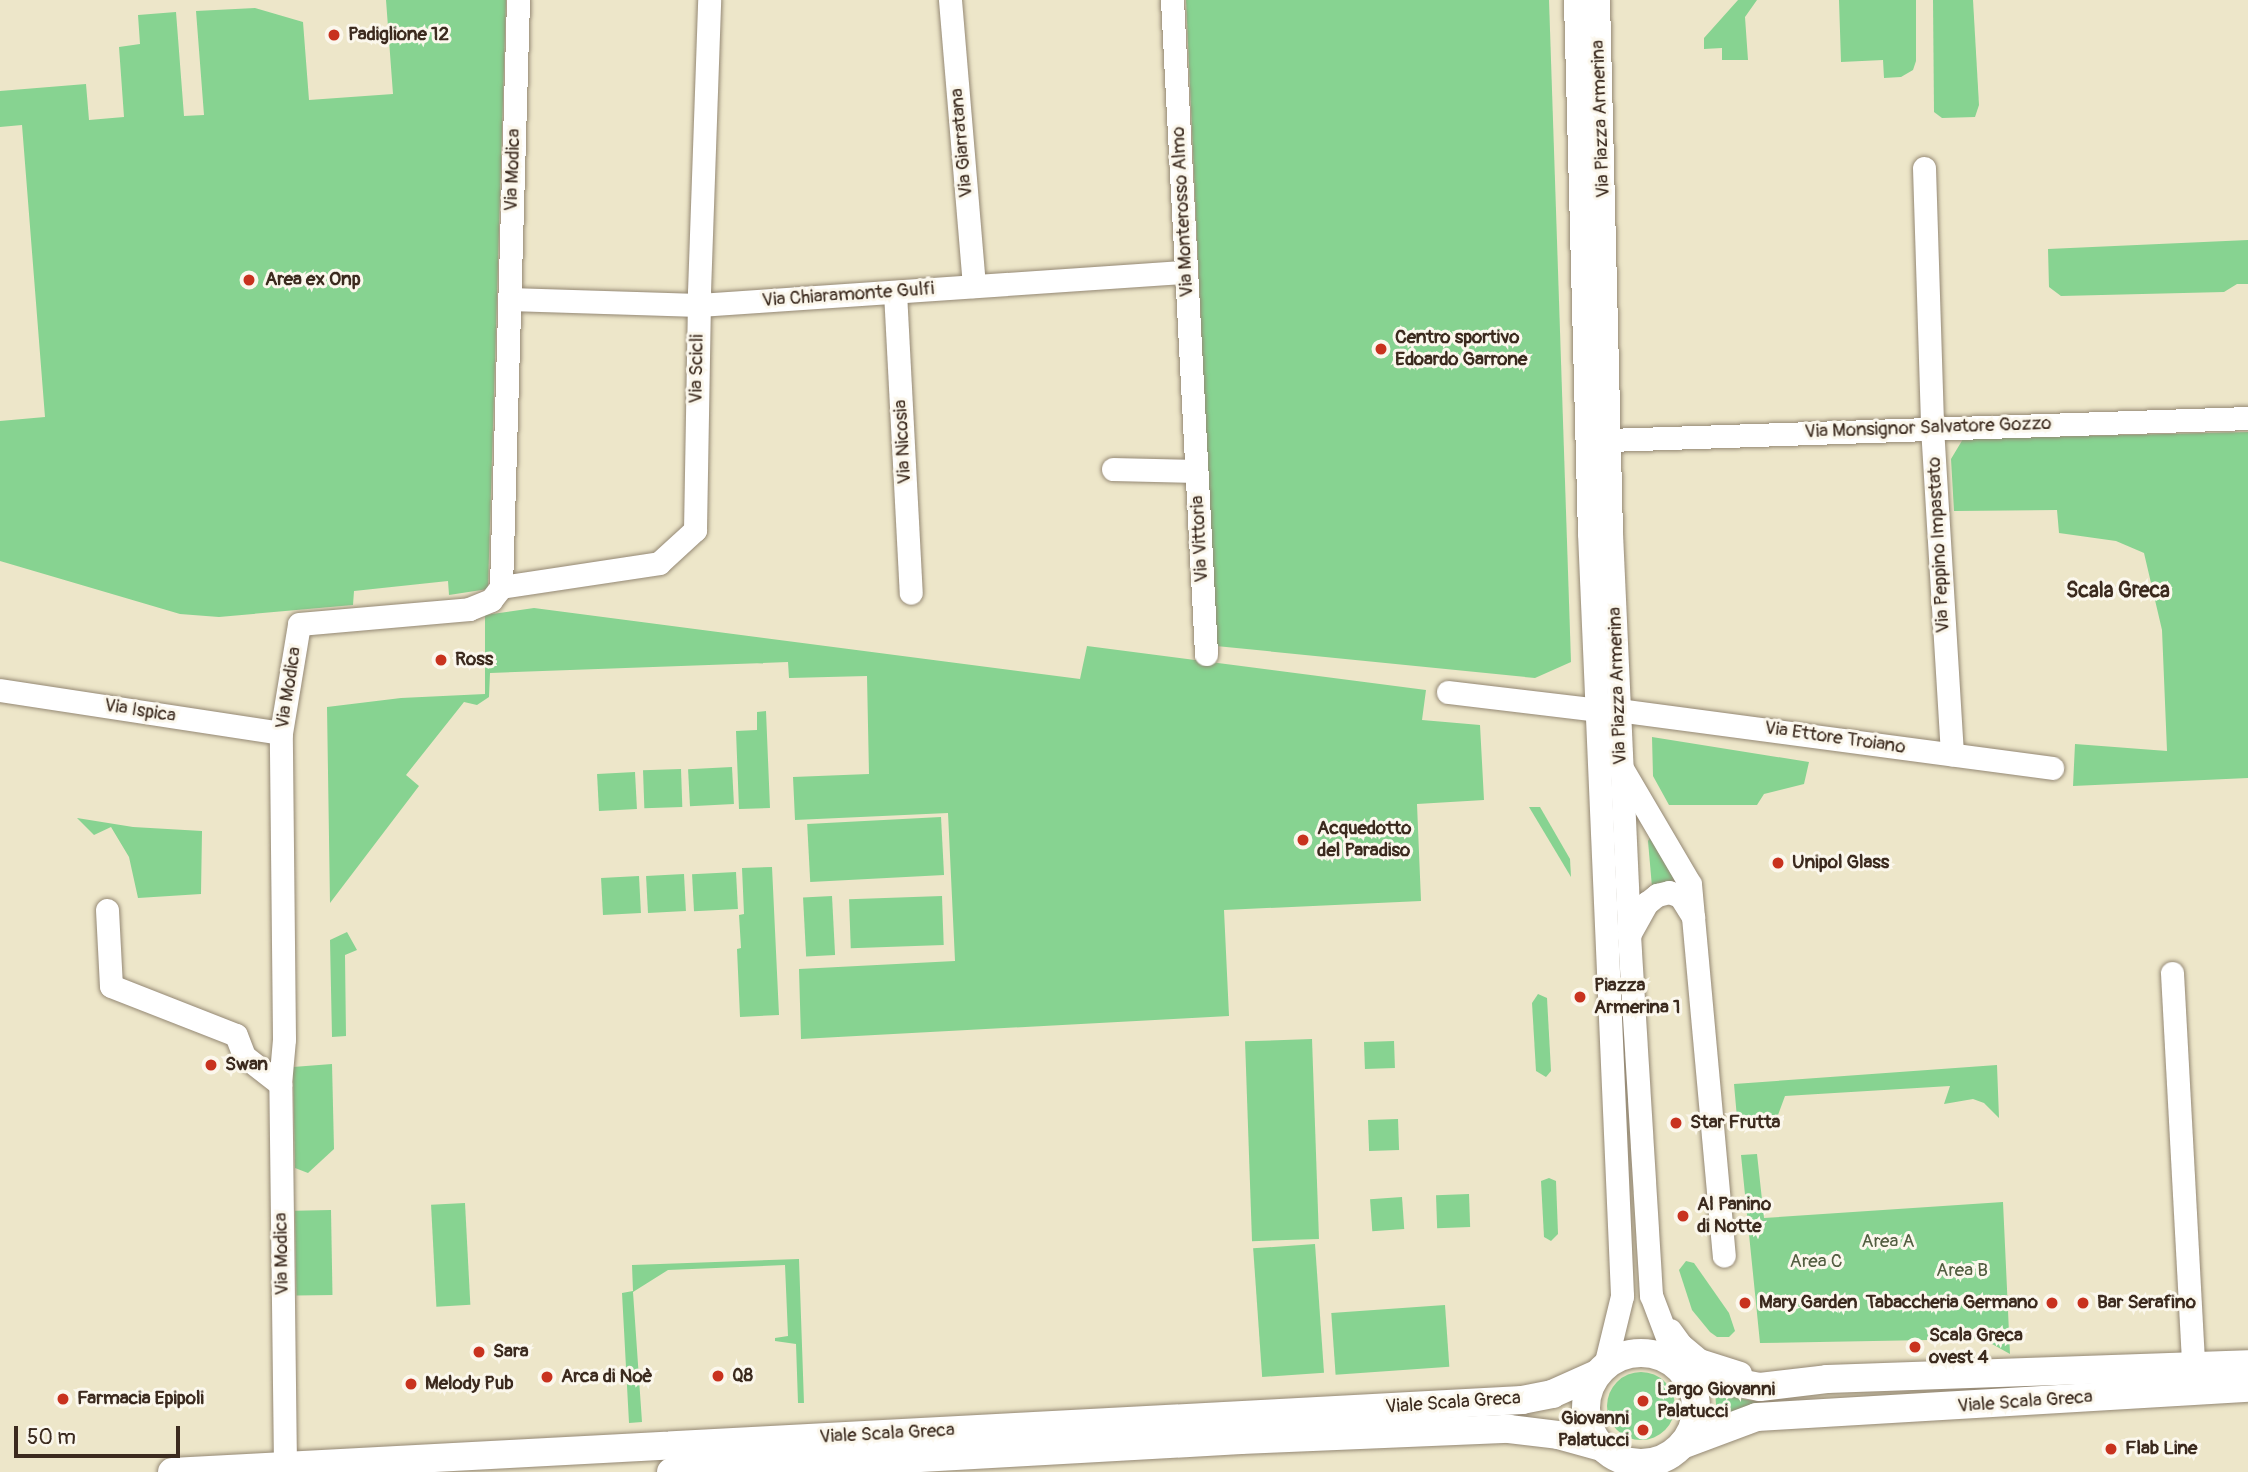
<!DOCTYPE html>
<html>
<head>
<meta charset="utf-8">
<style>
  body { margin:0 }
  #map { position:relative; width:2248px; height:1472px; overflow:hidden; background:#ede6c9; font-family:Pangolin,sans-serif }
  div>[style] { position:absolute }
  .green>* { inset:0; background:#87d391; transform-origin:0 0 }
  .round { border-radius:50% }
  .roads { filter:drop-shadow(0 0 2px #948874) drop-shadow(0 0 2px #948874) }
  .minor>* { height:23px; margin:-11.5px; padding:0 11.5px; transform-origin:11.5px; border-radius:11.5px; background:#fff }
  .major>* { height:28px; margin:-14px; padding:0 14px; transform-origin:14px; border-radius:14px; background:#fff }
  .major>.ring { margin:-14px; padding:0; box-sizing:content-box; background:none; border:28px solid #fff; border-radius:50% }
  .dots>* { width:19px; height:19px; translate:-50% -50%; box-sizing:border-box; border:4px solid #fbf7ec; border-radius:50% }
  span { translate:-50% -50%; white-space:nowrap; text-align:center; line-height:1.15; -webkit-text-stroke:6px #fbf7ec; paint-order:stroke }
  .poi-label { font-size:19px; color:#3b2a1e; font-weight:700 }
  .left { translate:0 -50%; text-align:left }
  .right { translate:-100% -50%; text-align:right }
  .street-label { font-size:19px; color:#3b2a1e }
  .park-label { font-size:19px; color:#525d40 }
  .neighbourhood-label { font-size:21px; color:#3b2a1e; font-weight:700 }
  .scale { position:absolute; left:14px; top:1426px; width:166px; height:32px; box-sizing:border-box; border:4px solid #3b2a1e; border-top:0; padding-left:9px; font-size:21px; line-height:24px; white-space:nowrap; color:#3b2a1e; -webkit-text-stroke:5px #fbf7ec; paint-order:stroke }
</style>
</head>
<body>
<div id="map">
  <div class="green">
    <i style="clip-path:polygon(386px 0,506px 0,488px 589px,449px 595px,448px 581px,354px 591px,353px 605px,219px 617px,180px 614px,0 561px,0 421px,45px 417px,22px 125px,0 127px,0 91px,86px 84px,89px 120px,124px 117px,119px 47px,140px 44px,138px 15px,176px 12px,184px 116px,204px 115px,196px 11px,255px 8px,303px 22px,309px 100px,393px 94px)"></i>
    <i style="clip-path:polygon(1186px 0,1549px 0,1571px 662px,1535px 678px,1216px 646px)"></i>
    <i style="clip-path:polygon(1738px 0,1757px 0,1745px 17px,1748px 60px,1722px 60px,1722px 48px,1704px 49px,1704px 38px)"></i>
    <i style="clip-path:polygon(1839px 0,1916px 0,1916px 61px,1913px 70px,1901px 77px,1884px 78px,1883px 60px,1841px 62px)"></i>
    <i style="clip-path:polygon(1933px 0,1973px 0,1979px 105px,1975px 117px,1942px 118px,1934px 112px)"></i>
    <i style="clip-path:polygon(2248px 240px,2248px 284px,2237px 284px,2224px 292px,2061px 296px,2049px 287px,2048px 249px)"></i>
    <i style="clip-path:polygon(2248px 432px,2248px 778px,2073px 786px,2075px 744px,2167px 751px,2162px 630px,2144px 553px,2116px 541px,2059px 533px,2057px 510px,1954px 511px,1951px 459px,1963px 439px)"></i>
    <i style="clip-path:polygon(534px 608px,1080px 679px,1087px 646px,1426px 690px,1422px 720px,1480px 725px,1484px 800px,1417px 804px,1421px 901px,1224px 910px,1229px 1016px,801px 1039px,799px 969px,955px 961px,948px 813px,795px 820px,793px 777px,869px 774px,867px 676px,789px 678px,788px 662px,490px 673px,489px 697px,477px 705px,464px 702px,406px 775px,419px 786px,330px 903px,327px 707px,401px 698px,485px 694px,485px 615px)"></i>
    <i style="clip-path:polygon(766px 711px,770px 808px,739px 809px,736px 731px,757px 730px,757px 712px)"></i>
    <i style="clip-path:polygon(1652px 737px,1809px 762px,1804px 784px,1764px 794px,1757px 805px,1669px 805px,1653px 776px)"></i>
    <i style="left:732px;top:767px;width:37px;height:44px;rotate:87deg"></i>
    <i style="left:681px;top:769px;width:38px;height:38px;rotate:88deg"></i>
    <i style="left:635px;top:772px;width:37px;height:38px;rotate:87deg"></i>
    <i style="clip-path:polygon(1529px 807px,1540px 807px,1570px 859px,1571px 877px)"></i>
    <i style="left:941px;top:817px;width:58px;height:134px;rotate:87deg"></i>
    <i style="clip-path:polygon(77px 818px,133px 827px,202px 831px,201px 894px,138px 898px,129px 857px,111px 827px,94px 835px)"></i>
    <i style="clip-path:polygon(1651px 836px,1684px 889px,1652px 887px,1648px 841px)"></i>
    <i style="clip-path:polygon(772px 867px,779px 1015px,740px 1017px,737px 949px,741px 948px,739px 915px,744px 914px,742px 868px)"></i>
    <i style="left:736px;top:872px;width:37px;height:44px;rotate:87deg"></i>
    <i style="left:684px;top:874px;width:37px;height:38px;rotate:87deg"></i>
    <i style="left:639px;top:876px;width:37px;height:38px;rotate:87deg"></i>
    <i style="left:832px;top:896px;width:59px;height:29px;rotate:87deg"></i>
    <i style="left:942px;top:896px;width:49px;height:93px;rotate:88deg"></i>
    <i style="clip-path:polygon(347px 932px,357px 950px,345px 955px,346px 1036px,332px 1037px,330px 940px)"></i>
    <i style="clip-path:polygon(1538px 994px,1547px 998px,1551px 1071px,1546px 1077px,1536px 1071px,1532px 1003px)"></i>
    <i style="left:1312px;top:1039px;width:200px;height:67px;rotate:88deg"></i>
    <i style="left:1394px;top:1041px;width:27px;height:30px;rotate:88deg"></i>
    <i style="clip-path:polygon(332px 1064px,334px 1149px,308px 1173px,295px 1168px,293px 1067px)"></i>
    <i style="clip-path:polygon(1997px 1065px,1999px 1118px,1984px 1103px,1973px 1099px,1944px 1104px,1950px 1086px,1785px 1096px,1778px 1115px,1737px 1118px,1734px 1084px)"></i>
    <i style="left:1398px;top:1119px;width:31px;height:30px;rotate:88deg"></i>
    <i style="clip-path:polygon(1757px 1154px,1764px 1218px,2003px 1202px,2010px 1354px,1983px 1339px,1760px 1343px,1741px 1155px)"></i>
    <i style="clip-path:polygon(1549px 1178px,1556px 1181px,1558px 1234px,1551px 1241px,1544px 1237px,1541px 1181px)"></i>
    <i style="left:1469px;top:1194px;width:33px;height:33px;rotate:88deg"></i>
    <i style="left:1402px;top:1197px;width:32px;height:32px;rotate:86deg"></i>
    <i style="left:465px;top:1203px;width:102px;height:34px;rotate:87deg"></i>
    <i style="left:331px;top:1210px;width:85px;height:36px;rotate:89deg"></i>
    <i style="left:1315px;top:1244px;width:129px;height:62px;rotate:86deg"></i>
    <i style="clip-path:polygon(799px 1259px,804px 1403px,798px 1403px,796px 1344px,775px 1341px,775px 1338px,788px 1336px,785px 1265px,668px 1270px,633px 1292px,642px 1422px,629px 1423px,622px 1293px,633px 1291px,632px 1265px)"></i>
    <i style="clip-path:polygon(1686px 1261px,1694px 1263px,1729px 1313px,1735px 1331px,1729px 1337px,1717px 1337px,1710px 1332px,1692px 1310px,1679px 1270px)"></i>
    <i style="left:1445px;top:1305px;width:62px;height:114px;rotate:86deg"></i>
    <i class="round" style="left:1607px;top:1372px;width:68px;height:68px"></i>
    <i style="clip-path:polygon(1715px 1391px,1742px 1399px,1761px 1402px,1717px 1418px)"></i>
  </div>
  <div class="roads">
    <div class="minor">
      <i style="left:950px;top:0;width:287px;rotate:85.2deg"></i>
      <i style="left:1172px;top:0;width:655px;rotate:87.02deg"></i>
      <i style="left:1575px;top:0;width:533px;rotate:88.5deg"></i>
      <i style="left:1589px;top:533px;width:764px;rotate:87.52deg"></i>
      <i style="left:1622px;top:1296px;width:72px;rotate:103.7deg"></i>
      <i style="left:1598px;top:0;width:533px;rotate:88.6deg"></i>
      <i style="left:1611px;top:533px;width:402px;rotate:87.4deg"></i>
      <i style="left:1629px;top:935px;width:361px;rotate:86.5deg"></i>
      <i style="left:1651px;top:1295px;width:76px;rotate:69.2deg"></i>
      <i style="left:1924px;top:168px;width:259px;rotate:88.2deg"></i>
      <i style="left:1932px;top:427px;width:328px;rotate:86.5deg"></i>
      <i style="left:895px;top:292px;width:301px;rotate:87deg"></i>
      <i style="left:509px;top:299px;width:190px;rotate:1.8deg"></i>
      <i style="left:699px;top:305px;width:488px;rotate:-3.9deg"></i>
      <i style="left:1609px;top:440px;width:639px;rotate:-1.97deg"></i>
      <i style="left:1113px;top:469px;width:83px;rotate:1.4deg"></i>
      <i style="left:501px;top:587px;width:160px;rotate:-8.6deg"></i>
      <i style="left:659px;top:563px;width:49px;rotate:-42.5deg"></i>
      <i style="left:695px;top:530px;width:238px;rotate:-89deg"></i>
      <i style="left:699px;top:292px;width:292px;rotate:-88deg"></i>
      <i style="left:0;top:690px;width:284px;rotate:8.7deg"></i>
      <i style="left:1448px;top:692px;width:151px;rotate:6.8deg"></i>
      <i style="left:1618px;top:710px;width:438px;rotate:7.6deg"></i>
      <i style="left:1623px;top:770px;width:132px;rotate:59.6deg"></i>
      <i style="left:1690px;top:884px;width:373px;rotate:84.8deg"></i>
      <i style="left:107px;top:910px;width:76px;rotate:87deg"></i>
      <i style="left:111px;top:986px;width:134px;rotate:21.4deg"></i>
      <i style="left:236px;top:1035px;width:22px;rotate:69deg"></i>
      <i style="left:244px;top:1056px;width:46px;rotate:37.9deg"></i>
      <i style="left:1629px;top:935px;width:37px;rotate:-61deg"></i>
      <i style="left:1647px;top:903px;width:13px;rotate:-39deg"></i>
      <i style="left:1657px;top:895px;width:12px;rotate:-14deg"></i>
      <i style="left:1669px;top:892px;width:12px;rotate:20deg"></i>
      <i style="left:1680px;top:896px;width:25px;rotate:58deg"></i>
      <i style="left:2172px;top:973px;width:395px;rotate:86.9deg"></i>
      <i style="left:1670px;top:1330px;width:17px;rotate:54deg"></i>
      <i style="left:1680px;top:1344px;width:25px;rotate:40deg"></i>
      <i style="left:1699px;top:1360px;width:43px;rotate:17.6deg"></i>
      <i style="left:285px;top:1466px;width:382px;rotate:-90.7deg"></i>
      <i style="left:280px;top:1084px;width:45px;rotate:-84.9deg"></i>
      <i style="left:284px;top:1039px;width:306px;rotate:-90.6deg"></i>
      <i style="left:281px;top:733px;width:110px;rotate:-80.6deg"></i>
      <i style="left:299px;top:624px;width:171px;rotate:-5deg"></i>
      <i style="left:469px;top:609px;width:24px;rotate:-22deg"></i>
      <i style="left:491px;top:600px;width:16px;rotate:-52deg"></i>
      <i style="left:501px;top:587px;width:587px;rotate:-88.34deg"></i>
    </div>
    <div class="major">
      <i class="ring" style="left:1586px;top:1353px;width:82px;height:82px"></i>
      <i style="left:1683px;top:1372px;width:78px;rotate:11deg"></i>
      <i style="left:1760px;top:1387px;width:67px;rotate:-6.8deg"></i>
      <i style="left:1827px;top:1379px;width:421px;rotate:-2deg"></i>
      <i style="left:1682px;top:1445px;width:80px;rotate:-20.5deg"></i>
      <i style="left:1757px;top:1417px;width:492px;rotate:-3.4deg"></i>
      <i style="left:172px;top:1472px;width:1352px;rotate:-3.05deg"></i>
      <i style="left:1522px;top:1400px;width:31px;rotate:-11deg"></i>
      <i style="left:1552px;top:1394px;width:49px;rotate:-24deg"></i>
      <i style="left:671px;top:1472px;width:571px;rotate:-3.21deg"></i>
      <i style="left:1241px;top:1440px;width:268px;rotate:-2.4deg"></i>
      <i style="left:1509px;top:1429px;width:49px;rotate:7deg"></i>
      <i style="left:1558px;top:1435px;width:46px;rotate:15.3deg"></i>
    </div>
  </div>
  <div class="dots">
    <i style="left:334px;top:35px;background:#c8321e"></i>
    <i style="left:249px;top:280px;background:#c8321e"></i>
    <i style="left:1381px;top:349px;background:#c8321e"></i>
    <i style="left:441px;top:660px;background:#c8321e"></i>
    <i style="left:1303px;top:840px;background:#c8321e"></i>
    <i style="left:1778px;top:863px;background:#c8321e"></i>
    <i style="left:1580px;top:997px;background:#c8321e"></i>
    <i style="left:211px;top:1065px;background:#c8321e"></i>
    <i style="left:1676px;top:1123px;background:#c8321e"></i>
    <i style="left:1683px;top:1216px;background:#c8321e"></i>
    <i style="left:1745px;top:1303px;background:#c8321e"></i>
    <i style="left:2052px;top:1303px;background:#c8321e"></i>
    <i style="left:2083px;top:1303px;background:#c8321e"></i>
    <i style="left:1915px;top:1347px;background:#c8321e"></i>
    <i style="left:479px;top:1352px;background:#c8321e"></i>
    <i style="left:718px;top:1376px;background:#c8321e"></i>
    <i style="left:547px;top:1377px;background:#c8321e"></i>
    <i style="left:411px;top:1384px;background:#c8321e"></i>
    <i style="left:63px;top:1399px;background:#c8321e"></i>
    <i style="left:1643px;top:1401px;background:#c8321e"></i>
    <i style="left:1643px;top:1430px;background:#c8321e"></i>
    <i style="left:2111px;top:1449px;background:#c8321e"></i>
  </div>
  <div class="poi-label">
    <span class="left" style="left:348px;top:35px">Padiglione 12</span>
    <span class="left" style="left:265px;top:280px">Area ex Onp</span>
    <span class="left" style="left:1395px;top:349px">Centro sportivo<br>Edoardo Garrone</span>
    <span class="left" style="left:455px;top:660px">Ross</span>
    <span class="left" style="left:1317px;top:840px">Acquedotto<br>del Paradiso</span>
    <span class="left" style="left:1792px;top:863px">Unipol Glass</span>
    <span class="left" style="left:1594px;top:997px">Piazza<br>Armerina 1</span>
    <span class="left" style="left:225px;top:1065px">Swan</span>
    <span class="left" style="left:1690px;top:1123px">Star Frutta</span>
    <span class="left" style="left:1697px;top:1216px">Al Panino<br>di Notte</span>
    <span class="left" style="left:1759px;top:1303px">Mary Garden</span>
    <span class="right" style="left:2038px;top:1303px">Tabaccheria Germano</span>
    <span class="left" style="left:2097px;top:1303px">Bar Serafino</span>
    <span class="left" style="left:1929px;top:1347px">Scala Greca<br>ovest 4</span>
    <span class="left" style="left:493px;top:1352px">Sara</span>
    <span class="left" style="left:732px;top:1376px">Q8</span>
    <span class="left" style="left:561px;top:1377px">Arca di Noè</span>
    <span class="left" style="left:425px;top:1384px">Melody Pub</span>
    <span class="left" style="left:1657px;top:1401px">Largo Giovanni<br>Palatucci</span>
    <span class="left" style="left:77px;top:1399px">Farmacia Epipoli</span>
    <span class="right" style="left:1629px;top:1430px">Giovanni<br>Palatucci</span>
    <span class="left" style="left:2125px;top:1449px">Flab Line</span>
  </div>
  <div class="street-label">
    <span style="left:1601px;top:119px;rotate:-92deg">Via Piazza Armerina</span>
    <span style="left:962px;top:143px;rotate:-95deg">Via Giarratana</span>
    <span style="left:513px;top:170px;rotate:-88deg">Via Modica</span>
    <span style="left:1183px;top:212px;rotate:-93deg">Via Monterosso Almo</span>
    <span style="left:848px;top:295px;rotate:-4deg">Via Chiaramonte Gulfi</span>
    <span style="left:697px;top:369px;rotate:-89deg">Via Scicli</span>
    <span style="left:1928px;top:428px;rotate:-2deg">Via Monsignor Salvatore Gozzo</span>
    <span style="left:903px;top:442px;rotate:-93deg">Via Nicosia</span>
    <span style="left:1200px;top:539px;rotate:-93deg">Via Vittoria</span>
    <span style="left:1939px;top:545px;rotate:-93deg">Via Peppino Impastato</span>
    <span style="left:1618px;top:686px;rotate:-92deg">Via Piazza Armerina</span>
    <span style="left:289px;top:688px;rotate:-81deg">Via Modica</span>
    <span style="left:140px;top:711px;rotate:9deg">Via Ispica</span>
    <span style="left:1835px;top:738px;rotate:8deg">Via Ettore Troiano</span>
    <span style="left:282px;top:1254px;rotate:-91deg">Via Modica</span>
    <span style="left:2025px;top:1402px;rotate:-4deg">Viale Scala Greca</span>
    <span style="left:1453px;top:1403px;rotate:-4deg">Viale Scala Greca</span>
    <span style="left:887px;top:1434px;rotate:-3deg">Viale Scala Greca</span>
  </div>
  <div class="park-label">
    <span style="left:1888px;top:1242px">Area A</span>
    <span style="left:1816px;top:1262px">Area C</span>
    <span style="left:1962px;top:1271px">Area B</span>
  </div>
  <div class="neighbourhood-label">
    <span style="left:2118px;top:591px">Scala Greca</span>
  </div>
  <div class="scale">50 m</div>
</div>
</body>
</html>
